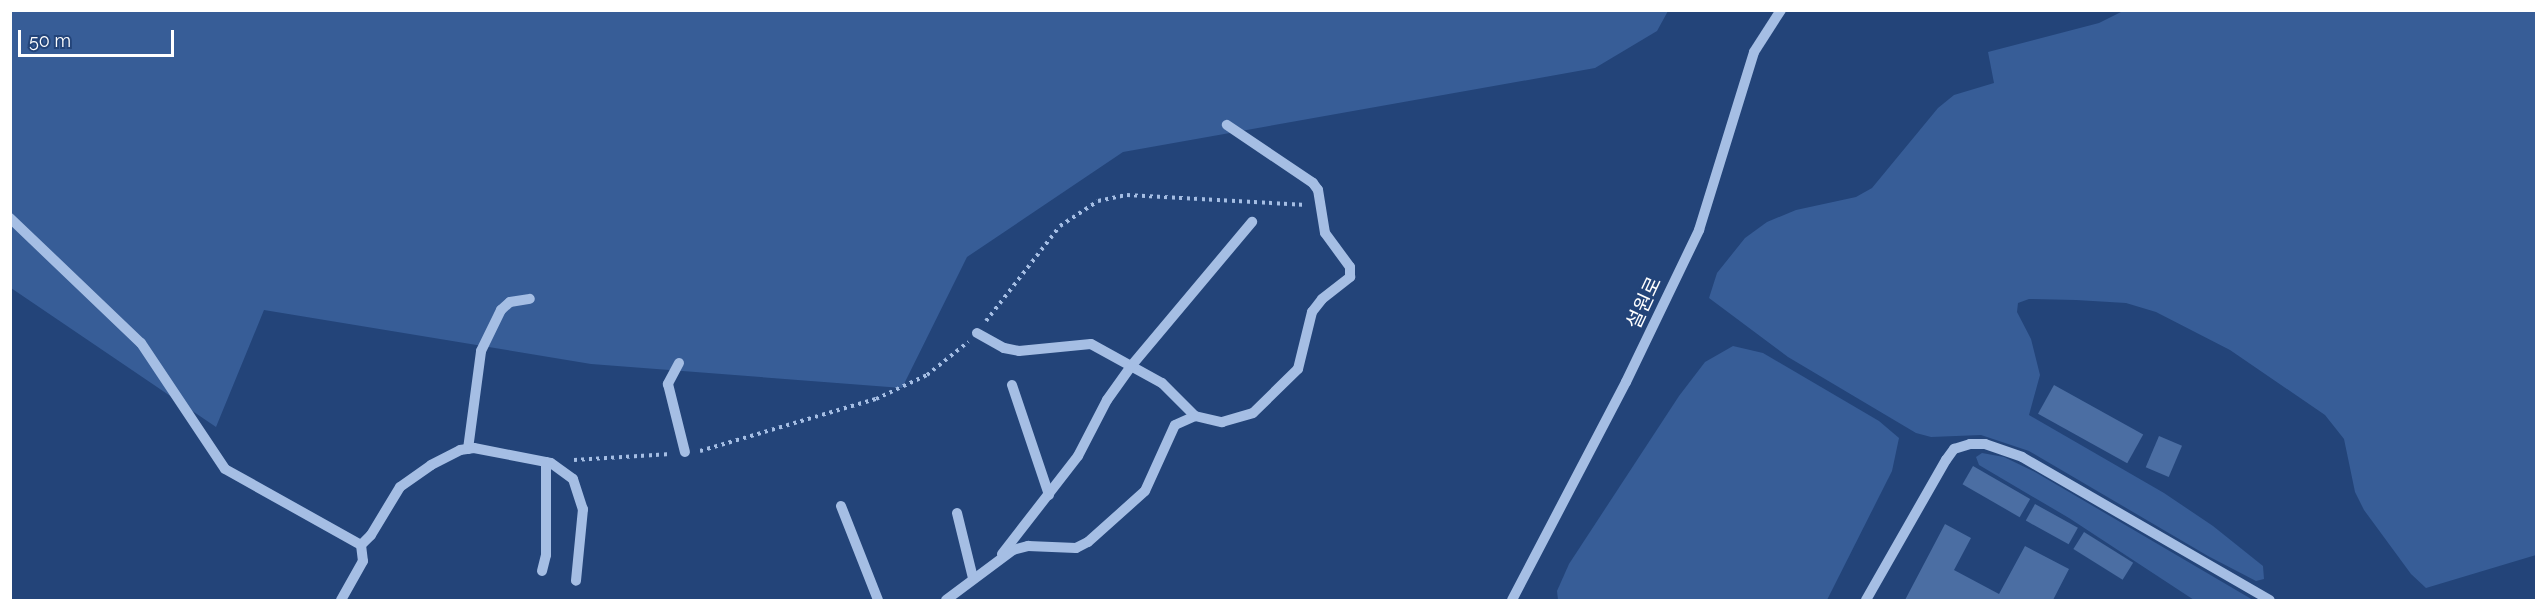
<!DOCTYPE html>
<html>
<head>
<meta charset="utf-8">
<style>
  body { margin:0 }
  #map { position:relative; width:2547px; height:611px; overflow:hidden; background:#234479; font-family:Raleway,"Noto Sans KR",sans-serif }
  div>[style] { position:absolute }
  .green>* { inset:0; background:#375d97 }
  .building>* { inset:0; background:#4b6ea3; transform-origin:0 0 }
  .path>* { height:4px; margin-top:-2px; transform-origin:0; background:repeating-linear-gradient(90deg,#a5bee4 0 3px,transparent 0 7.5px) }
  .minor>* { height:10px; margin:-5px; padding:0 5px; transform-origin:5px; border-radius:5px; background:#a5bee4 }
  span { translate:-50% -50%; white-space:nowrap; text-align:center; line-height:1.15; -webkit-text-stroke:4.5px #234479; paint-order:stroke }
  .street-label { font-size:20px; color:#fff }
  .frame { position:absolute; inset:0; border:12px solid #fff; pointer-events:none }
  .scale { position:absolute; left:18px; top:30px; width:156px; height:27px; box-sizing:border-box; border:3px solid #fff; border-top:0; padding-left:8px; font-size:18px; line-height:21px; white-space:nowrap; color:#fff; -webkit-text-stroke:4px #234479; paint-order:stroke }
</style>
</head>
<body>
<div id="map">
  <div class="green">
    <i style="clip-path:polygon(10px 11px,1668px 11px,1657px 31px,1595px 68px,1123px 152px,967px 257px,902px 388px,591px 364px,264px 310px,216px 427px,11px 288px)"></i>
    <i style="clip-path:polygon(2123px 11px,2536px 11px,2536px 555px,2426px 588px,2411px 574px,2364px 510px,2355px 492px,2344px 439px,2325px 415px,2230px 350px,2156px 312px,2126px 303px,2076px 300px,2029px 299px,2018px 303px,2017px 312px,2031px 339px,2040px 375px,2029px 415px,2164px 493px,2213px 526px,2263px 566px,2264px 579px,2256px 581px,2208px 556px,2029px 451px,1981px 435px,1931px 437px,1916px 433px,1788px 357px,1709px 298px,1717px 273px,1745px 238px,1767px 222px,1796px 210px,1856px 197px,1872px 188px,1938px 108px,1954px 95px,1994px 83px,1988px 52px,2099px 23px)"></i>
    <i style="clip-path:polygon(1733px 346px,1763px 353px,1879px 421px,1899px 438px,1892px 471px,1827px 600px,1558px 600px,1557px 591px,1569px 564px,1679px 396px,1705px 362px)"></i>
    <i style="clip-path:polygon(1982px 453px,2004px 457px,2035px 472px,2253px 600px,2194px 600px,2069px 518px,1979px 465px,1976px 457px)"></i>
  </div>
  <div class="building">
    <i style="left:2054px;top:385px;width:102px;height:33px;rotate:29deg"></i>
    <i style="left:2159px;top:436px;width:25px;height:34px;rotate:23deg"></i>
    <i style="left:1973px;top:466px;width:66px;height:21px;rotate:30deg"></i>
    <i style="left:2035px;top:504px;width:49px;height:19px;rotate:29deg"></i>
    <i style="clip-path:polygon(1945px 524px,1971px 538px,1954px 570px,1999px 594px,2025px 546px,2069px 569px,2053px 600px,1905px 600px)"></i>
    <i style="left:2084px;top:532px;width:58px;height:20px;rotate:32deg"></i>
  </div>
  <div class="path">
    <i style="left:986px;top:321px;width:120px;rotate:-52.1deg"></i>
    <i style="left:1060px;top:226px;width:45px;rotate:-33.3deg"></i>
    <i style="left:1098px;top:201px;width:30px;rotate:-12deg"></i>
    <i style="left:1127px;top:195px;width:180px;rotate:3.2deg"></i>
    <i style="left:700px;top:451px;width:184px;rotate:-16.5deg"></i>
    <i style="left:876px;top:399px;width:56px;rotate:-25.2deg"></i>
    <i style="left:927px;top:375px;width:53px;rotate:-38.8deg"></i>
    <i style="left:574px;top:460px;width:97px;rotate:-3.5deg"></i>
  </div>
  <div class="minor">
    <i style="left:10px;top:218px;width:181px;rotate:43.7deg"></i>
    <i style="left:141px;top:343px;width:151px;rotate:56.3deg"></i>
    <i style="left:225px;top:469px;width:156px;rotate:29.2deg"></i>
    <i style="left:361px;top:545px;width:16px;rotate:83deg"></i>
    <i style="left:363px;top:561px;width:45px;rotate:119.4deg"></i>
    <i style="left:977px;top:333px;width:31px;rotate:29deg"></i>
    <i style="left:1004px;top:348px;width:15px;rotate:11deg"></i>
    <i style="left:1019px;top:351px;width:72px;rotate:-5.6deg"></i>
    <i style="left:1091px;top:344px;width:81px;rotate:28.8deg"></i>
    <i style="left:1162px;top:383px;width:47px;rotate:45deg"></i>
    <i style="left:679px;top:363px;width:24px;rotate:118deg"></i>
    <i style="left:668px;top:384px;width:70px;rotate:76deg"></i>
    <i style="left:1012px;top:385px;width:116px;rotate:71.4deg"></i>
    <i style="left:468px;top:449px;width:99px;rotate:-82.4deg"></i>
    <i style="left:481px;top:351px;width:46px;rotate:-64deg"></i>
    <i style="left:501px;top:310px;width:12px;rotate:-42deg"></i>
    <i style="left:510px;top:302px;width:20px;rotate:-9deg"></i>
    <i style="left:841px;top:506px;width:101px;rotate:68.5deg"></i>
    <i style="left:957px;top:513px;width:67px;rotate:76.2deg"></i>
    <i style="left:361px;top:545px;width:14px;rotate:-45deg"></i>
    <i style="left:371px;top:535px;width:56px;rotate:-58.9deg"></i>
    <i style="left:400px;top:487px;width:38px;rotate:-35deg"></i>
    <i style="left:431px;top:465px;width:33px;rotate:-27deg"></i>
    <i style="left:460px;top:450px;width:14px;rotate:-8deg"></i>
    <i style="left:474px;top:448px;width:78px;rotate:11deg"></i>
    <i style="left:551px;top:463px;width:27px;rotate:36deg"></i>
    <i style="left:573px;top:479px;width:32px;rotate:72deg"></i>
    <i style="left:583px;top:509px;width:72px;rotate:95.6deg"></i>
    <i style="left:1002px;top:554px;width:124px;rotate:-52.2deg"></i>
    <i style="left:1078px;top:456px;width:63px;rotate:-62.6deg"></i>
    <i style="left:1107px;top:400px;width:43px;rotate:-54.5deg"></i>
    <i style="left:1132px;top:365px;width:187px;rotate:-50deg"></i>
    <i style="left:542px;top:571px;width:16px;rotate:-76deg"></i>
    <i style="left:546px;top:555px;width:93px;rotate:-90deg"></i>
    <i style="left:946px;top:600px;width:84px;rotate:-36.7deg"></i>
    <i style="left:1013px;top:550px;width:16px;rotate:-15deg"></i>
    <i style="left:1028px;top:546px;width:48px;rotate:2.4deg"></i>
    <i style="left:1076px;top:548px;width:13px;rotate:-27deg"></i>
    <i style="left:1088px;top:542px;width:76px;rotate:-41.8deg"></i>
    <i style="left:1145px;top:491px;width:72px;rotate:-65.6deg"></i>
    <i style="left:1175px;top:425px;width:22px;rotate:-24deg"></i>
    <i style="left:1195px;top:416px;width:28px;rotate:13deg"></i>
    <i style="left:1222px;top:422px;width:32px;rotate:-16deg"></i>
    <i style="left:1253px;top:413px;width:63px;rotate:-44.4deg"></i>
    <i style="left:1298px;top:369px;width:59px;rotate:-76.2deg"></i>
    <i style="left:1312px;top:312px;width:16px;rotate:-52deg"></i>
    <i style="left:1322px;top:299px;width:36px;rotate:-38deg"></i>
    <i style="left:1350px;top:277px;width:10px;rotate:-90deg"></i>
    <i style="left:1350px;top:267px;width:42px;rotate:-126.3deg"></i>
    <i style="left:1325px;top:233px;width:44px;rotate:-99.2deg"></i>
    <i style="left:1318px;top:190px;width:9px;rotate:-126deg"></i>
    <i style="left:1313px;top:183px;width:104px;rotate:-146deg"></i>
    <i style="left:1512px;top:600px;width:246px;rotate:-62.4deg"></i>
    <i style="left:1626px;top:382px;width:169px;rotate:-64.3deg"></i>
    <i style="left:1699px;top:230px;width:186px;rotate:-72.8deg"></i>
    <i style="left:1754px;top:52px;width:50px;rotate:-57.3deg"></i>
    <i style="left:1866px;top:600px;width:161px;rotate:-60.3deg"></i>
    <i style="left:1946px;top:460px;width:14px;rotate:-54deg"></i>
    <i style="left:1954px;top:449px;width:17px;rotate:-17deg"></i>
    <i style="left:1970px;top:444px;width:15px"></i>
    <i style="left:1985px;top:444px;width:39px;rotate:19deg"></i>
    <i style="left:2022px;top:457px;width:286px;rotate:30deg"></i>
  </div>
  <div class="street-label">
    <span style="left:1644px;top:303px;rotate:-65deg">설원로</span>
  </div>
  <div class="frame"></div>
  <div class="scale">50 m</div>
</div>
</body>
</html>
